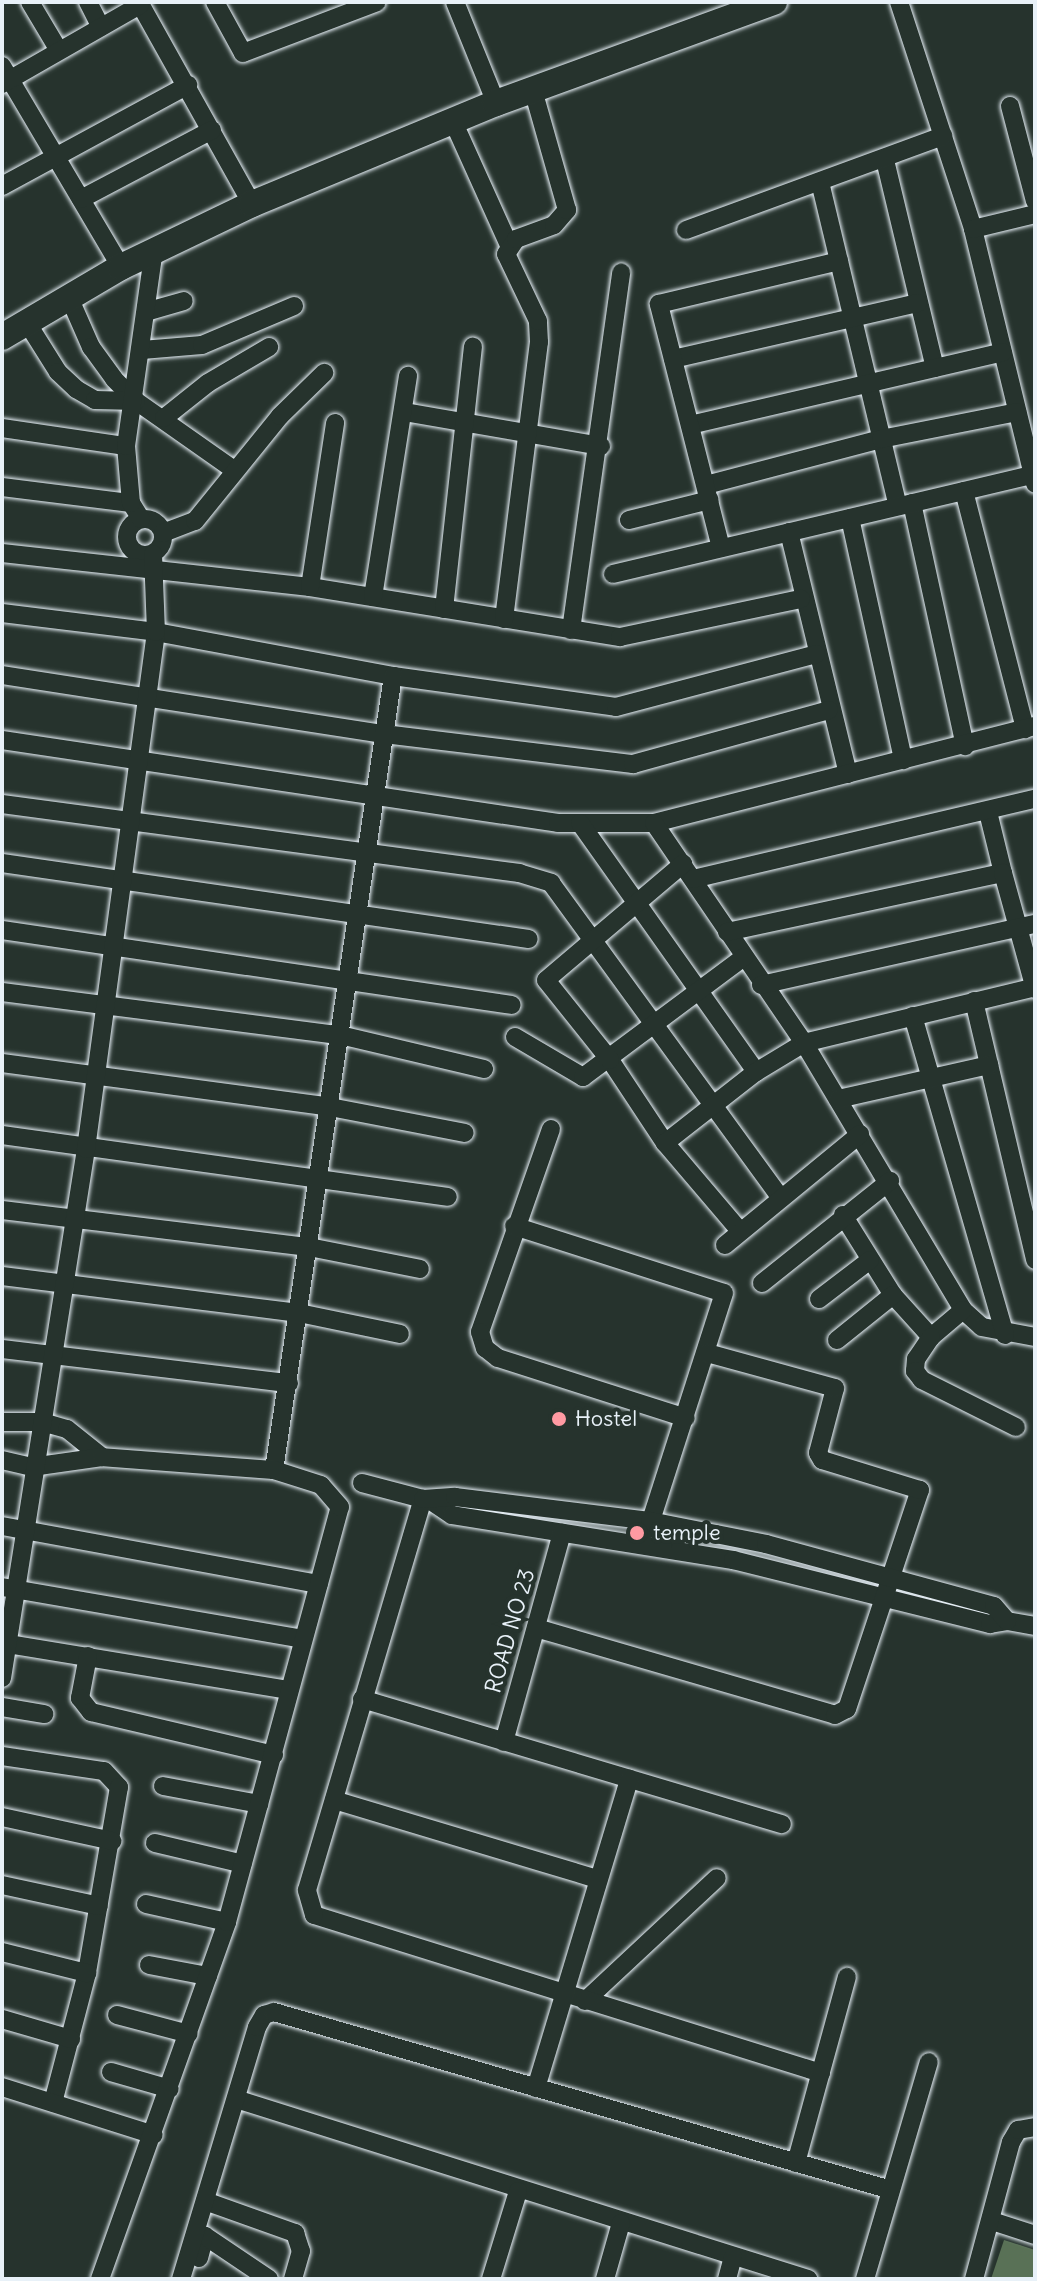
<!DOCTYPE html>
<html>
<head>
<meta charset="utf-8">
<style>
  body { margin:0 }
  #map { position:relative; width:1037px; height:2281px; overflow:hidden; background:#26332d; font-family:Delius,sans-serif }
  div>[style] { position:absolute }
  .green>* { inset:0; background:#597156 }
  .roads { filter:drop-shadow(0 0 2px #e8f1f8) drop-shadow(0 0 2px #e8f1f8) }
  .street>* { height:18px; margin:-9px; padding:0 9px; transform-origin:9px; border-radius:9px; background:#26332d }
  .street>.ring { margin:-9px; padding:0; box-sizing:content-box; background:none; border:18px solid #26332d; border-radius:50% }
  .secondary>* { height:26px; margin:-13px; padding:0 13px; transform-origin:13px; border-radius:13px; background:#26332d }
  .dots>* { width:22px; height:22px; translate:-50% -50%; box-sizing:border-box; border:4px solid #26332d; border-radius:50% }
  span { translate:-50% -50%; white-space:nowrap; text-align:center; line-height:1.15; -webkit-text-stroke:8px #26332d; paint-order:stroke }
  .poi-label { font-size:22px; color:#e8f1f8 }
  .left { translate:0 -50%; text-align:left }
  .street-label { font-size:22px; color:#e8f1f8 }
  .frame { position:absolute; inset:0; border:4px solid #e8f1f8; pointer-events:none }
</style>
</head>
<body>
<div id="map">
  <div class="green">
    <i style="clip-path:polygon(1004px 2240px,1035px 2250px,1035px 2279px,991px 2279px)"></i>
  </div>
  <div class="roads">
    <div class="street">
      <i style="left:30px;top:2px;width:55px;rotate:59.2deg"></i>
      <i style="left:88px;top:2px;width:28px;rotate:63deg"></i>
      <i style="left:139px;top:2px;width:231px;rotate:60.8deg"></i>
      <i style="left:215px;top:2px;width:58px;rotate:61.2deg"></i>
      <i style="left:243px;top:53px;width:143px;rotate:-20.8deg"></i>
      <i style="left:455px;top:2px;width:109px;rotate:67.9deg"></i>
      <i style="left:899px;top:2px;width:239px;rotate:71.9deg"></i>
      <i style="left:973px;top:229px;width:262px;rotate:76.3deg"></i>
      <i style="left:2px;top:66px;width:234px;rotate:59.4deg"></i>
      <i style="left:2px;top:84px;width:159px;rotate:-29.8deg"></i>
      <i style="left:1010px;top:106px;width:98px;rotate:75.3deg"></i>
      <i style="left:453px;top:121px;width:136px;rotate:65.7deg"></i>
      <i style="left:885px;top:160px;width:214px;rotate:76.5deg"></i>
      <i style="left:820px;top:182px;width:333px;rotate:76.5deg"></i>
      <i style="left:2px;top:186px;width:212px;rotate:-28.5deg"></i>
      <i style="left:81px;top:199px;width:148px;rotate:-27.8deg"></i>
      <i style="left:973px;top:229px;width:64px;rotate:-13.6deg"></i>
      <i style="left:686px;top:230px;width:274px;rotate:-20.1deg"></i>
      <i style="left:69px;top:297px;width:55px;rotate:66.3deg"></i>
      <i style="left:91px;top:347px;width:39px;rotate:54deg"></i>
      <i style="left:114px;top:379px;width:31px;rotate:45deg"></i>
      <i style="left:136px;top:401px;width:120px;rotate:35.1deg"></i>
      <i style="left:149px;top:311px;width:36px;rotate:-16deg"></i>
      <i style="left:26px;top:321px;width:60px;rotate:57.9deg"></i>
      <i style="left:58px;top:372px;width:25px;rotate:43deg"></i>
      <i style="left:76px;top:389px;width:22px;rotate:30deg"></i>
      <i style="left:95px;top:400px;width:41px;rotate:1.4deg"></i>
      <i style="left:142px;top:350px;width:60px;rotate:-4.8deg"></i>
      <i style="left:202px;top:345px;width:100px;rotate:-23deg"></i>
      <i style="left:673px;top:359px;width:251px;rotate:-12.9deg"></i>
      <i style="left:404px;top:412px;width:200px;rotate:9.8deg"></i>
      <i style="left:164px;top:418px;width:56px;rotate:-38.5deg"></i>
      <i style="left:208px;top:383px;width:71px;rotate:-30.5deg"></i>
      <i style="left:690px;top:425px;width:321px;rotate:-13.1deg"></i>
      <i style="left:2px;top:428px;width:125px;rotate:8.3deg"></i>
      <i style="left:706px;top:485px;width:181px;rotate:-14.7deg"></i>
      <i style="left:881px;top:439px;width:139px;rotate:-11.2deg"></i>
      <i style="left:2px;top:487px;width:130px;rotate:7.1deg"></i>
      <i style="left:964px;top:491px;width:246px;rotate:75.6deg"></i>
      <i style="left:912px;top:503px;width:249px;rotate:77.7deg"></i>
      <i style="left:850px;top:518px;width:248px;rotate:77.6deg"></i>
      <i class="ring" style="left:127px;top:519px;width:18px;height:18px"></i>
      <i style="left:141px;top:519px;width:19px;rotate:-122deg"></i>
      <i style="left:131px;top:503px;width:57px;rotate:-95deg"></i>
      <i style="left:126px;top:446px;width:198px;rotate:-81.9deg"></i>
      <i style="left:629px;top:520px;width:83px;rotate:-13.9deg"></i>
      <i style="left:789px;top:532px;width:249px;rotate:76.3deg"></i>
      <i style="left:163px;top:533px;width:34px;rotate:-21deg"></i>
      <i style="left:195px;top:521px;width:135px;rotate:-51deg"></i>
      <i style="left:280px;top:416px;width:62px;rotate:-44.3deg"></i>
      <i style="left:721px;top:548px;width:252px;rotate:-104.3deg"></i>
      <i style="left:659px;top:304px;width:185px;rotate:-13.4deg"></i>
      <i style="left:2px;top:553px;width:310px;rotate:6.3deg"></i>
      <i style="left:310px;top:587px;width:314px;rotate:9.2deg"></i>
      <i style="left:620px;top:637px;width:185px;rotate:-11.9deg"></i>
      <i style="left:613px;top:574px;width:434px;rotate:-13.3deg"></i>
      <i style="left:310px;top:587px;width:166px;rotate:-81.3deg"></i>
      <i style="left:373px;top:597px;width:224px;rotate:-81deg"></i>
      <i style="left:444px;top:609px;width:264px;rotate:-83.7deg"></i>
      <i style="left:2px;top:613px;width:155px;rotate:7deg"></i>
      <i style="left:156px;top:632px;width:241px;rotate:10.5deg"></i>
      <i style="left:393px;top:676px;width:225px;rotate:7.9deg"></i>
      <i style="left:616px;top:707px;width:207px;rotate:-14.8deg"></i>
      <i style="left:504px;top:619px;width:279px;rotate:-82.8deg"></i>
      <i style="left:539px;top:342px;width:21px;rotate:-93deg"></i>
      <i style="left:538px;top:321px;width:74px;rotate:-115.5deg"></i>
      <i style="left:506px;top:254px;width:18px;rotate:-56deg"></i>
      <i style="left:516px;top:239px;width:40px;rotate:-20.2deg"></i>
      <i style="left:554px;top:225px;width:20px;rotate:-49deg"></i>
      <i style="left:567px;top:210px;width:125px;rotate:-105.8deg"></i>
      <i style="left:571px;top:630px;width:361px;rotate:-82deg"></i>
      <i style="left:2px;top:675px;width:387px;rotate:8.8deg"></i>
      <i style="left:384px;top:734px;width:251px;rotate:6.9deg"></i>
      <i style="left:633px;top:764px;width:203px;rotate:-15.4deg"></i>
      <i style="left:2px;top:740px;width:562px;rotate:8.49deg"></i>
      <i style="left:558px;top:823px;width:96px"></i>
      <i style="left:654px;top:823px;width:393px;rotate:-14.3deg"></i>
      <i style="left:2px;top:804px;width:522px;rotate:7.6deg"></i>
      <i style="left:519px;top:873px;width:34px;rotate:17deg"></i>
      <i style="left:551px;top:883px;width:389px;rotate:53.9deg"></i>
      <i style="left:988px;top:812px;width:63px;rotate:76.2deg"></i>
      <i style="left:580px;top:823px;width:305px;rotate:54.7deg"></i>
      <i style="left:654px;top:823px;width:266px;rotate:55.7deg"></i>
      <i style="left:804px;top:1043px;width:311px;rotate:59.2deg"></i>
      <i style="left:963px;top:1310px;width:25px;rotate:42deg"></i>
      <i style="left:982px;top:1327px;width:54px;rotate:10.7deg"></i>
      <i style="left:2px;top:863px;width:532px;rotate:8.21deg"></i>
      <i style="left:693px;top:879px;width:351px;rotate:-13.2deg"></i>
      <i style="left:2px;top:930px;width:515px;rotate:8.37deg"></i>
      <i style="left:727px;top:932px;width:282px;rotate:-12.1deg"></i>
      <i style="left:1003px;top:873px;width:120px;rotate:74.6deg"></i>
      <i style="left:761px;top:985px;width:281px;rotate:-12.6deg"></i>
      <i style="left:2px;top:992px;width:341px;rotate:7.3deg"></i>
      <i style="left:340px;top:1035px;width:148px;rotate:13.3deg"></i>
      <i style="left:974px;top:1001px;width:266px;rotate:76.7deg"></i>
      <i style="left:913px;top:1016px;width:332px;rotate:73.9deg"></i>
      <i style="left:515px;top:1037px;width:79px;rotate:30.5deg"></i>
      <i style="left:583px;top:1077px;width:201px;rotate:-36.7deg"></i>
      <i style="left:2px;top:1063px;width:331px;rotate:7.6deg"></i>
      <i style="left:330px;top:1107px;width:137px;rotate:10.9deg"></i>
      <i style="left:838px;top:1099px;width:155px;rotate:-12.7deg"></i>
      <i style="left:551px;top:1129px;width:215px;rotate:109.3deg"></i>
      <i style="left:480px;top:1332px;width:17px;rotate:73deg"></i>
      <i style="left:485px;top:1348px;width:16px;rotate:38deg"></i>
      <i style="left:498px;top:1358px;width:197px;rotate:17.7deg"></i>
      <i style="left:2px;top:1135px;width:450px;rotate:7.9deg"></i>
      <i style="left:665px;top:1143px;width:100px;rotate:-123.5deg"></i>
      <i style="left:610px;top:1060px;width:102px;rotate:-128.7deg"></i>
      <i style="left:546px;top:980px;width:180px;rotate:-40.3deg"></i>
      <i style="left:2px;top:1210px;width:309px;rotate:6.9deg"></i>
      <i style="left:309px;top:1247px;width:113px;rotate:11.2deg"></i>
      <i style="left:843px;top:1215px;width:94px;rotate:58deg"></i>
      <i style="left:893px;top:1295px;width:57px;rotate:47.9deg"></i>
      <i style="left:514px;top:1226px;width:220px;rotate:17.7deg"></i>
      <i style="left:724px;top:1293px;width:249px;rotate:107.8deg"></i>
      <i style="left:740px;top:1231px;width:116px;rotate:-130.4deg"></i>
      <i style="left:665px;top:1143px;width:115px;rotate:-38deg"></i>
      <i style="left:756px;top:1072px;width:56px;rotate:-31.1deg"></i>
      <i style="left:804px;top:1043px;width:238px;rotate:-13.6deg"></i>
      <i style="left:725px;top:1245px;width:175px;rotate:-39.4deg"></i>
      <i style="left:2px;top:1276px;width:299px;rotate:7.1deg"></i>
      <i style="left:299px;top:1313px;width:103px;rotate:11.7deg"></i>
      <i style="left:762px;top:1283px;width:164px;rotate:-38.6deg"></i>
      <i style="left:819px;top:1299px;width:64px;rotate:-37.4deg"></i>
      <i style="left:963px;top:1310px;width:42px;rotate:139.8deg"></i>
      <i style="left:931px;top:1337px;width:27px;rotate:124deg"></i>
      <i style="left:916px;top:1359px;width:12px;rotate:95deg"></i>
      <i style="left:915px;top:1371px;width:11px;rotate:52deg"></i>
      <i style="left:922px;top:1380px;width:105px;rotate:26.6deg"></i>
      <i style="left:837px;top:1340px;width:72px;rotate:-38.8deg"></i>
      <i style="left:2px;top:1349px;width:289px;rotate:6.8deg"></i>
      <i style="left:2px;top:1422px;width:40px"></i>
      <i style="left:42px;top:1422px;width:26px;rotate:16deg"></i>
      <i style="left:67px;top:1429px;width:45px;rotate:38.7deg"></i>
      <i style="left:102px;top:1457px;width:71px;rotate:171.9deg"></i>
      <i style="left:32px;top:1467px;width:31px;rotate:-167deg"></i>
      <i style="left:274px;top:1470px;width:803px;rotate:-81.48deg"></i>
      <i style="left:362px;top:1483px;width:63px;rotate:14.7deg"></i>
      <i style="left:431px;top:1501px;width:25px;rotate:34deg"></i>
      <i style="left:452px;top:1515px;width:285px;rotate:9.1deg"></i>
      <i style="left:733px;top:1560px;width:265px;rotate:14deg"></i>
      <i style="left:990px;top:1624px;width:17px;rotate:-10deg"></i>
      <i style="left:1007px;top:1621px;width:28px;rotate:10deg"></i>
      <i style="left:2px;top:1526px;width:322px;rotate:10.4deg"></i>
      <i style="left:2px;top:1587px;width:305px;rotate:9.8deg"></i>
      <i style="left:536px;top:1628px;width:311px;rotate:16.2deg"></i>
      <i style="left:835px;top:1715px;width:13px;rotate:-27deg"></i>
      <i style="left:847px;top:1709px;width:231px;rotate:-71.6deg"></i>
      <i style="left:920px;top:1490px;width:102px;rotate:-163deg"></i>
      <i style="left:822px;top:1460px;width:8px;rotate:-120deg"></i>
      <i style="left:818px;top:1453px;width:67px;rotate:-75.3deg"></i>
      <i style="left:835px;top:1388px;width:133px;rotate:-164.7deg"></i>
      <i style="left:2px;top:1643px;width:291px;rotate:9.3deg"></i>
      <i style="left:88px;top:1656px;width:43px;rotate:100.8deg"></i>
      <i style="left:80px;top:1698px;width:18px;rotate:52deg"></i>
      <i style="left:91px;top:1712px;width:188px;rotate:13.2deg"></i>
      <i style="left:2px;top:1678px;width:536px;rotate:-80.98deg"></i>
      <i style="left:86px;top:1149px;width:522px;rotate:-82.29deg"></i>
      <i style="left:156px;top:632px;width:78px;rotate:-92.2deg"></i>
      <i style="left:362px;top:1699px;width:438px;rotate:16.6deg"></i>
      <i style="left:2px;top:1707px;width:43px;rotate:9.5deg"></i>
      <i style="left:504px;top:1742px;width:217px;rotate:-74.5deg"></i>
      <i style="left:2px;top:1756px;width:103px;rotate:8.4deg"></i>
      <i style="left:104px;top:1771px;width:22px;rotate:47deg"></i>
      <i style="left:119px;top:1787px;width:189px;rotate:99.8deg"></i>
      <i style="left:87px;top:1973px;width:134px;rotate:104.7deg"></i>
      <i style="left:163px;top:1786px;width:98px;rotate:10.6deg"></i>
      <i style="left:334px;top:1800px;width:276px;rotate:16.7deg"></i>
      <i style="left:2px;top:1817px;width:113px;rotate:12.3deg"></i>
      <i style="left:155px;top:1843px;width:90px;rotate:13.4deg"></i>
      <i style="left:2px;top:1885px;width:99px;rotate:12.2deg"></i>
      <i style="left:146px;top:1904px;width:83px;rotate:12.5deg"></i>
      <i style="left:2px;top:1952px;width:88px;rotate:13.9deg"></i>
      <i style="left:149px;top:1965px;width:60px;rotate:10.6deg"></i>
      <i style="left:585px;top:2001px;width:180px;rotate:-43deg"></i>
      <i style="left:117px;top:2015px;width:74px;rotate:14.8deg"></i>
      <i style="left:2px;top:2019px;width:72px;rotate:16.2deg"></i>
      <i style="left:111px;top:2072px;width:61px;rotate:16.1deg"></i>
      <i style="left:821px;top:2073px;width:531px;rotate:-162.69deg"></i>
      <i style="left:314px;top:1915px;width:26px;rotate:-106deg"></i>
      <i style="left:307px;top:1890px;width:408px;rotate:-73.5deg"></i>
      <i style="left:423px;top:1499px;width:32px;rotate:-4deg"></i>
      <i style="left:455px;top:1497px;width:196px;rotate:7deg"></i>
      <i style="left:650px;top:1521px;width:118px;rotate:11.2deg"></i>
      <i style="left:766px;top:1544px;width:236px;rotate:15.2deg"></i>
      <i style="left:994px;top:1606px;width:20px;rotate:49deg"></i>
      <i style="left:2px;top:2087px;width:159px;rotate:17.5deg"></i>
      <i style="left:536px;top:2088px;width:323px;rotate:-73.2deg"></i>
      <i style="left:236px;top:2099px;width:600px;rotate:17.47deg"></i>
      <i style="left:796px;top:2163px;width:193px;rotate:-74.7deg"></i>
      <i style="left:205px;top:2201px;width:96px;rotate:19.6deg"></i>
      <i style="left:295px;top:2233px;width:19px;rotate:72deg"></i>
      <i style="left:301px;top:2251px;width:29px;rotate:106deg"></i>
      <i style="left:992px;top:2221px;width:45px;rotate:18deg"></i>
      <i style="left:199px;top:2258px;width:23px;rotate:-75deg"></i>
      <i style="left:205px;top:2236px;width:77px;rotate:33.9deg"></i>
      <i style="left:100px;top:2279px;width:379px;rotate:-70.4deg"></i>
      <i style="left:227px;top:1922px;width:430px;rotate:-74.8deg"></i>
      <i style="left:340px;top:1507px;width:29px;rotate:-131deg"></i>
      <i style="left:321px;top:1485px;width:49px;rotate:-162.3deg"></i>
      <i style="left:274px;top:1470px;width:172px;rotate:-175.7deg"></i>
      <i style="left:181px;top:2279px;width:263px;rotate:-73.2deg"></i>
      <i style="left:257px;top:2027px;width:14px;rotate:-60deg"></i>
      <i style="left:264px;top:2015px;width:10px;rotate:-17deg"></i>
      <i style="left:274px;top:2012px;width:642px;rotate:16.09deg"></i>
      <i style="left:491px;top:2279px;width:92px;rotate:-72.9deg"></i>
      <i style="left:605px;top:2279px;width:58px;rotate:-74.1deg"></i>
      <i style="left:727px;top:2279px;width:23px;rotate:-75deg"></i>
      <i style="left:865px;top:2279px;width:226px;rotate:-73.6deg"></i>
      <i style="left:974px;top:2279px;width:142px;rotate:-74.9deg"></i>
      <i style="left:1011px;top:2142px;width:14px;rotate:-60deg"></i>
      <i style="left:1018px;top:2130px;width:17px;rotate:-10deg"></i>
    </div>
    <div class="secondary">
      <i style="left:2px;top:337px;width:138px;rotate:-30.5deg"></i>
      <i style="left:121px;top:267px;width:145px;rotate:-25.7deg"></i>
      <i style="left:252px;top:204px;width:264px;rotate:-22.5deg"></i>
      <i style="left:496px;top:103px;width:296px;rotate:-20deg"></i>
    </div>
  </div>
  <div class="dots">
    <i style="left:559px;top:1419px;background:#ff9aa2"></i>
    <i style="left:637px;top:1533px;background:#ff9aa2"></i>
  </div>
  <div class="poi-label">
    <span class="left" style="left:575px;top:1419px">Hostel</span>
    <span class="left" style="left:653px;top:1533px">temple</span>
  </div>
  <div class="street-label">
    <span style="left:510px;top:1631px;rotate:-74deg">ROAD NO 23</span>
  </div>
  <div class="frame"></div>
</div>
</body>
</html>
